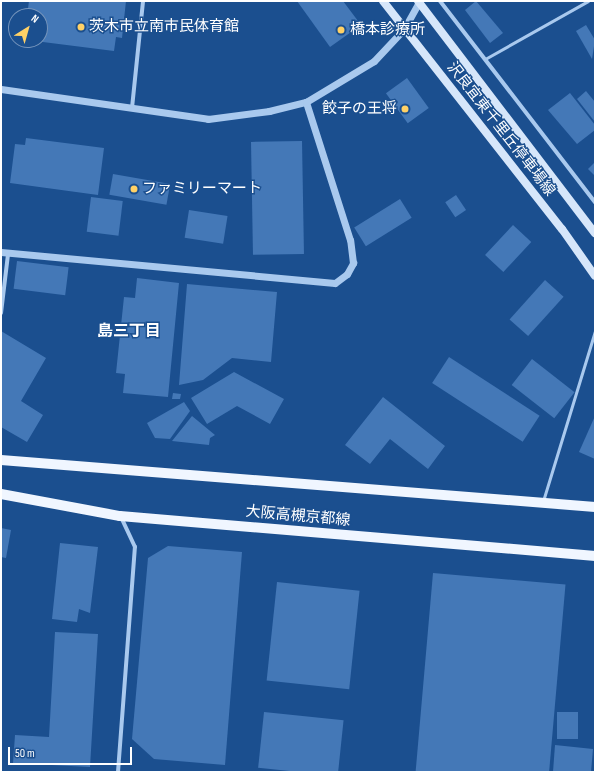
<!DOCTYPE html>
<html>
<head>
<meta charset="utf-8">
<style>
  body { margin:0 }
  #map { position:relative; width:596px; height:773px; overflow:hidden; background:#1b4f8f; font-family:"Sofia Sans Condensed","Noto Sans JP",sans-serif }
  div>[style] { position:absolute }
  .building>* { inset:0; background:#4478b7; transform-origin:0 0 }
  .service>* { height:3px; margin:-1.5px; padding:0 1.5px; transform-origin:1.5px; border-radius:1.5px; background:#a9c9ee }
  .minor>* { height:4px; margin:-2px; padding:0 2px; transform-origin:2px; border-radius:2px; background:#a9c9ee }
  .tertiary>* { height:7px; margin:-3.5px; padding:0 3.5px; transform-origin:3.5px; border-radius:3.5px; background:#a9c9ee }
  .secondary>* { height:8px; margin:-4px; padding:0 4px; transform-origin:4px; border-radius:4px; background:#d6e6fa }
  .primary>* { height:10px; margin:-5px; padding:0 5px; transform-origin:5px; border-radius:5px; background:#f0f6ff }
  .dots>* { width:11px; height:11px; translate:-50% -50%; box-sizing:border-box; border:2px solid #1b4f8f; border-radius:50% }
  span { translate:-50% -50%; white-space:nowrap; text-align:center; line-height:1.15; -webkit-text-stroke:3px #1b4f8f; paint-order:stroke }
  .poi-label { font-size:15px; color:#fff }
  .left { translate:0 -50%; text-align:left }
  .right { translate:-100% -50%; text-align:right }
  .street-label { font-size:15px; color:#fff }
  .neighbourhood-label { font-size:16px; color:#fff; font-weight:700 }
  .frame { position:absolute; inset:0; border:2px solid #fff; pointer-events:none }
  .north { position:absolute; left:8px; top:8px; width:40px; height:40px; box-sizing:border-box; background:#1b4f8f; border:1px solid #7695bc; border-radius:50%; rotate:37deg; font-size:11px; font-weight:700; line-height:16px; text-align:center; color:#fff }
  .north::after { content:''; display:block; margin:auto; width:14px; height:18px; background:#ffd166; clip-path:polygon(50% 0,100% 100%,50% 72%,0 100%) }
  .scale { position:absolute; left:8px; top:747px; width:124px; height:18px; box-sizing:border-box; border:2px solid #fff; border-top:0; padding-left:5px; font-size:12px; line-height:14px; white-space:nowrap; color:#fff; -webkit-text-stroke:3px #1b4f8f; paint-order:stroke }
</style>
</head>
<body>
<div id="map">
  <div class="building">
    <i style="clip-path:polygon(29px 1px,126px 1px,122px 38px,116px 37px,114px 51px,35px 41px,40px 40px,40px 16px,27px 16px)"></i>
    <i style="clip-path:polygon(297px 1px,343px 1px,361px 25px,330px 47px)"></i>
    <i style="clip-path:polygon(476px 1px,503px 33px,490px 43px,465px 10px)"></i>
    <i style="clip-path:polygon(586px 25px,595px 40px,592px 59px,576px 31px)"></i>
    <i style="left:407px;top:78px;width:37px;height:26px;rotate:54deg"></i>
    <i style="clip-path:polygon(586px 91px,595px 102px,595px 122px,577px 99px)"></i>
    <i style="clip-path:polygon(570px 93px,595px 125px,595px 130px,577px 144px,548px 110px)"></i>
    <i style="clip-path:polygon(26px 138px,104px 148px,98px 195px,10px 183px,15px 144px,25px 145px)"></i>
    <i style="left:302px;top:141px;width:113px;height:51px;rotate:89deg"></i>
    <i style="clip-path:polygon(595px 162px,595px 176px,588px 169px)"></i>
    <i style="left:113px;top:174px;width:58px;height:21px;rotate:10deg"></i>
    <i style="left:456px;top:195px;width:18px;height:13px;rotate:56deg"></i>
    <i style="left:91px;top:197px;width:32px;height:35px;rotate:7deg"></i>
    <i style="left:400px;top:199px;width:22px;height:54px;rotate:58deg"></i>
    <i style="left:189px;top:210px;width:39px;height:28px;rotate:9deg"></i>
    <i style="left:513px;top:225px;width:25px;height:41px;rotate:43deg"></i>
    <i style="left:17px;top:261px;width:52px;height:28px;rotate:7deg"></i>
    <i style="clip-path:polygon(137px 278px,179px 283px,168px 397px,123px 393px,125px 374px,116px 373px,124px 297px,135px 298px)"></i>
    <i style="left:545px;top:280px;width:25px;height:53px;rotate:42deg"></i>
    <i style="clip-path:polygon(187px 284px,277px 292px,271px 362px,232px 358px,203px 380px,179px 385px)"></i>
    <i style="clip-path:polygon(1px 331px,46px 358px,21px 401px,43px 415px,27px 442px,1px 427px)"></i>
    <i style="left:449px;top:357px;width:108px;height:31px;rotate:33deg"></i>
    <i style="left:532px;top:359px;width:54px;height:33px;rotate:38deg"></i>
    <i style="clip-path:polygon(234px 372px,284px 399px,270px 424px,237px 406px,207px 424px,191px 398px)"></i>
    <i style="clip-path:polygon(173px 393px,181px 394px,180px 399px,172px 399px)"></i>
    <i style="clip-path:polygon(383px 397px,445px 446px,428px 469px,390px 439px,370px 464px,345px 445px)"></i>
    <i style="clip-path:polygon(184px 402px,190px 411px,170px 439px,155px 438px,147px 423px)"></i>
    <i style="clip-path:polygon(192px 416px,215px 435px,210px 438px,209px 445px,172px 441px)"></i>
    <i style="clip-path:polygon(595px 416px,595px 459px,579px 452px)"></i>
    <i style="clip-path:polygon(1px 528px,11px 530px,6px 558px,1px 557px)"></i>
    <i style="clip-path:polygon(60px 543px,98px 547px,90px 613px,79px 609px,77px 622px,52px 619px)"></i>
    <i style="clip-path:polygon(168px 546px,242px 552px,225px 765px,154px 759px,132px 739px,148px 558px)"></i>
    <i style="left:433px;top:573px;width:133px;height:200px;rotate:5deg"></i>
    <i style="left:277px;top:582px;width:83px;height:99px;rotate:6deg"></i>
    <i style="clip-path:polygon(55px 632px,98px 634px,90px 767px,13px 763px,15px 735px,49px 737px)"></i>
    <i style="left:264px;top:712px;width:80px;height:56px;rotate:6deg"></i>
    <i style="left:557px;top:712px;width:21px;height:27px"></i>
    <i style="clip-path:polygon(555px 745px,593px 749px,591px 772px,553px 772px)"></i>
  </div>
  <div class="service">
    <i style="left:485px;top:59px;width:118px;rotate:-29.4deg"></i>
    <i style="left:543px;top:501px;width:178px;rotate:-73deg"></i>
  </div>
  <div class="minor">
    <i style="left:440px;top:1px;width:254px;rotate:52.4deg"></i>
    <i style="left:132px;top:108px;width:108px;rotate:-84.1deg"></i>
    <i style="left:1px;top:313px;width:59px;rotate:-83.2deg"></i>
    <i style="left:118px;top:772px;width:226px;rotate:-85.7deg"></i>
    <i style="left:135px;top:547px;width:33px;rotate:-115deg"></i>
  </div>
  <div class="tertiary">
    <i style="left:1px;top:89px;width:209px;rotate:8.2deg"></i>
    <i style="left:208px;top:119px;width:62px;rotate:-7.5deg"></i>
    <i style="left:269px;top:111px;width:38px;rotate:-14deg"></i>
    <i style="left:306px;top:102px;width:79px;rotate:-31.1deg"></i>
    <i style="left:374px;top:61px;width:44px;rotate:-46.8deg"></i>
    <i style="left:404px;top:29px;width:31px;rotate:-61deg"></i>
    <i style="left:1px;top:252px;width:335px;rotate:5.3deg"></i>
    <i style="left:335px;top:283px;width:15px;rotate:-37deg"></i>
    <i style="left:347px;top:274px;width:13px;rotate:-61deg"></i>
    <i style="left:353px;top:263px;width:23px;rotate:-97deg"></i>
    <i style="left:350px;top:240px;width:145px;rotate:-107.7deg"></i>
  </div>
  <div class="secondary">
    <i style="left:383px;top:1px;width:290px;rotate:51.9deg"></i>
    <i style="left:562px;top:229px;width:57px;rotate:54.9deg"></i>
    <i style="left:418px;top:1px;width:292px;rotate:52.7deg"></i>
  </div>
  <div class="primary">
    <i style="left:1px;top:460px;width:596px;rotate:4.52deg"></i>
    <i style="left:1px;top:494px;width:121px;rotate:10.5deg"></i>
    <i style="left:120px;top:516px;width:477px;rotate:4.8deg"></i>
  </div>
  <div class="dots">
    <i style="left:81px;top:27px;background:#ffd166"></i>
    <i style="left:341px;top:30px;background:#ffd166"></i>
    <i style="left:405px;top:109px;background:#ffd166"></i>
    <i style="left:134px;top:189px;background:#ffd166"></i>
  </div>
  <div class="poi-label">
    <span class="left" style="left:89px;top:27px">茨木市立南市民体育館</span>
    <span class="left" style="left:350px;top:30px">橋本診療所</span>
    <span class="right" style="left:397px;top:109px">餃子の王将</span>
    <span class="left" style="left:142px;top:189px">ファミリーマート</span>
  </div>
  <div class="street-label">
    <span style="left:501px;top:129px;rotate:52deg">沢良宜東千里丘停車場線</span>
    <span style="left:298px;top:516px;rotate:5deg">大阪高槻京都線</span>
  </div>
  <div class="neighbourhood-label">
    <span style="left:129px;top:332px">島三丁目</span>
  </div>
  <div class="frame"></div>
  <div class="north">N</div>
  <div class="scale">50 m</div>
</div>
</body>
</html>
